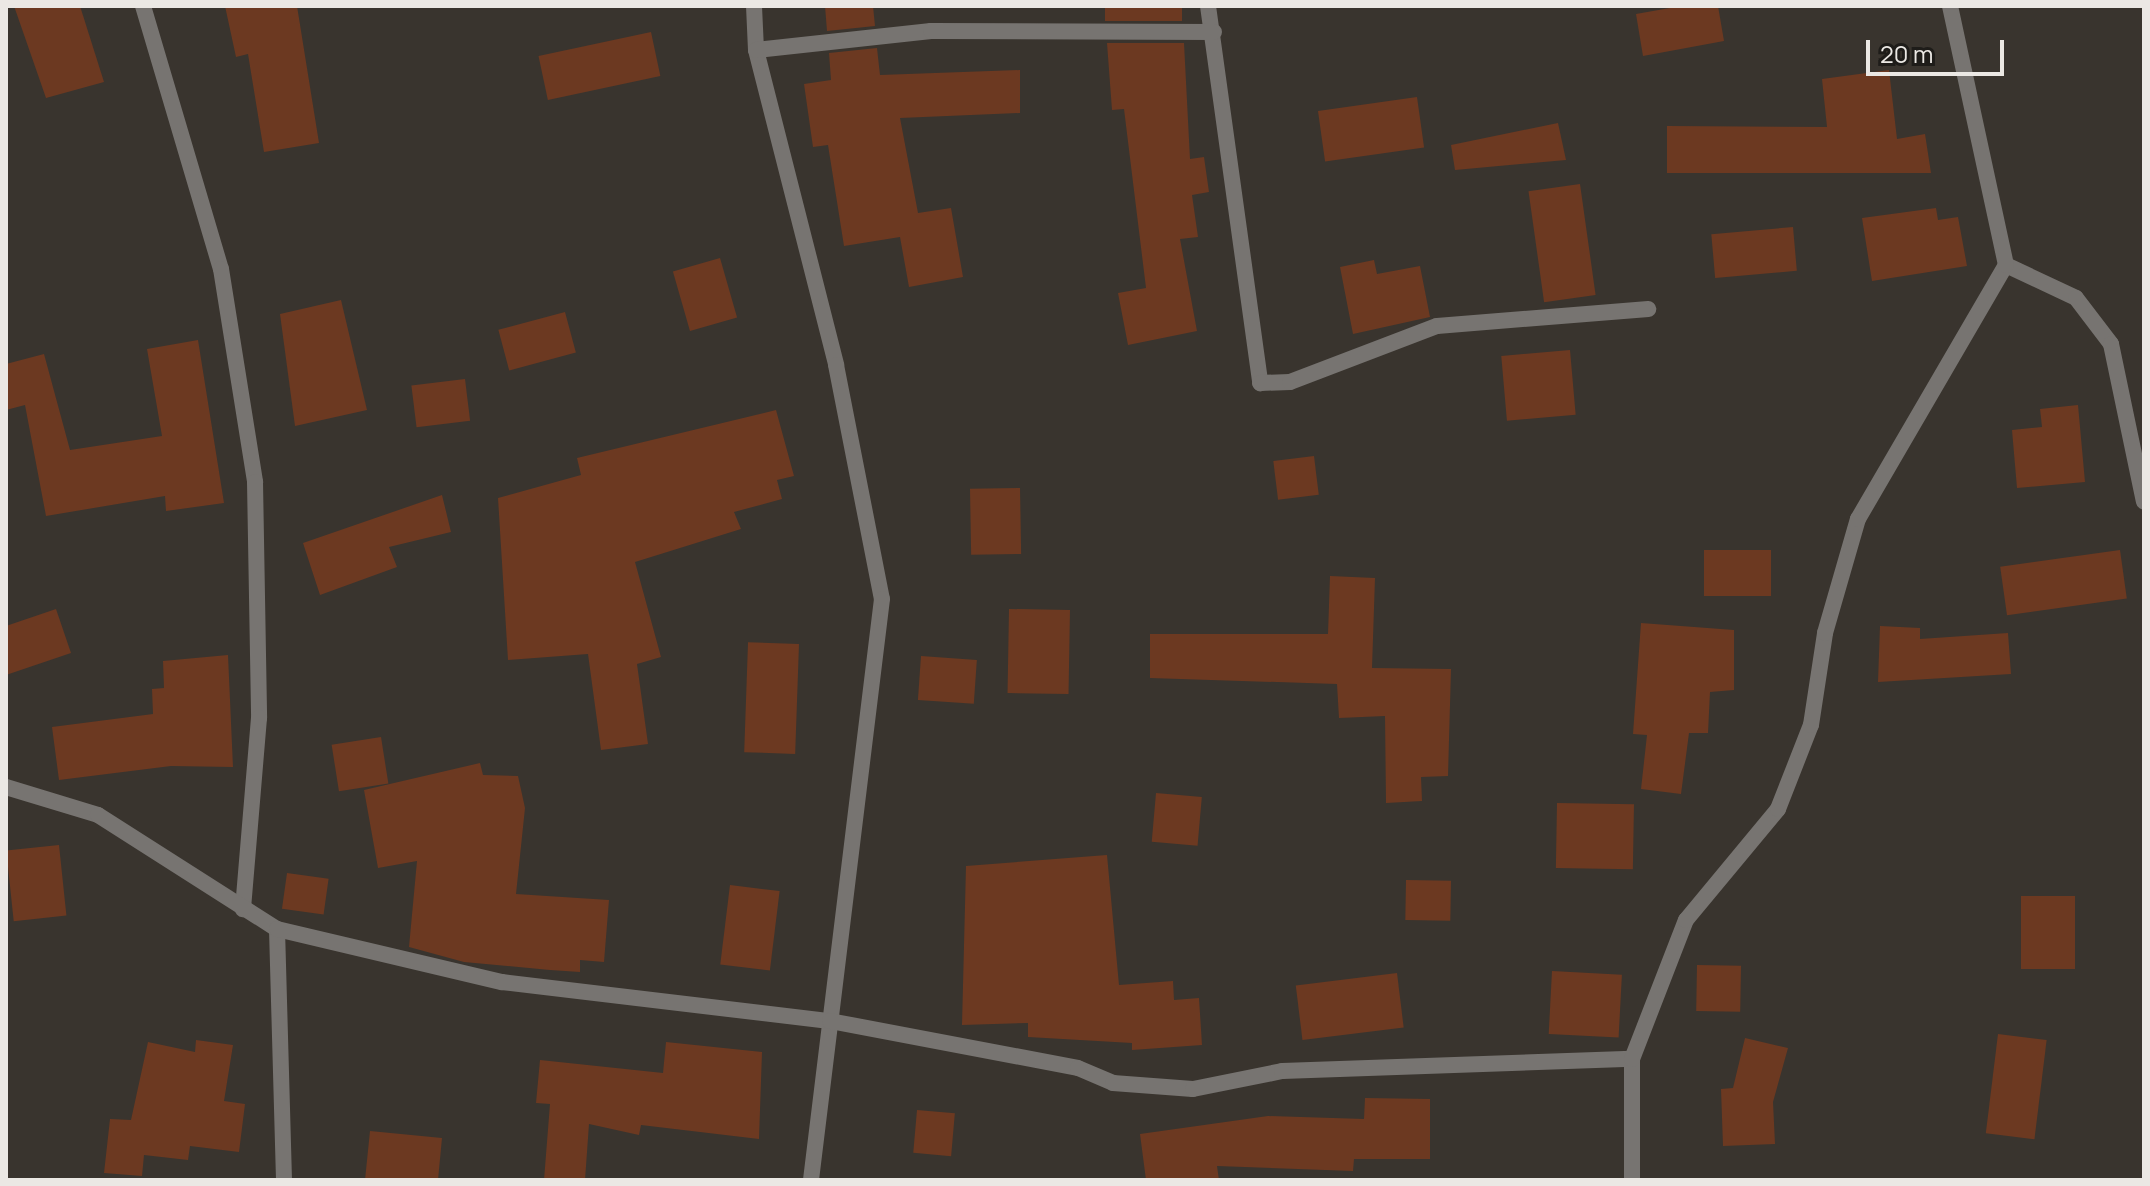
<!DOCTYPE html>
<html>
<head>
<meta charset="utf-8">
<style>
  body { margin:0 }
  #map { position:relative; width:2150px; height:1186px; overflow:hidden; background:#39342e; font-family:Manrope,sans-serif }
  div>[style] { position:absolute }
  .building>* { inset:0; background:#6c3921; transform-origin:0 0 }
  .minor>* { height:16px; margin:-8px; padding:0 8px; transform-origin:8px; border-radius:8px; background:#777471 }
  span { translate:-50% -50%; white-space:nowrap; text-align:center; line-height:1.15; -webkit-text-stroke:8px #1e1c19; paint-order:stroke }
  .frame { position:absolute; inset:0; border:8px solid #ebe8e4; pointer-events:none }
  .scale { position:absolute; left:1866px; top:40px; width:138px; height:36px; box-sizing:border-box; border:4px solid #ebe8e4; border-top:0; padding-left:10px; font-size:24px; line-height:28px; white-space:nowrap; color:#ebe8e4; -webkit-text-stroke:6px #1e1c19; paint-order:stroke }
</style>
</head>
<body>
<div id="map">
  <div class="building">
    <i style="clip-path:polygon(14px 6px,80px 6px,104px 82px,46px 98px)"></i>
    <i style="clip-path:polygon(225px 6px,297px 6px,319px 143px,264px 152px,248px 54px,236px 57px)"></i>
    <i style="clip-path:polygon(825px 6px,873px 6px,875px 26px,827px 31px)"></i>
    <i style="left:1105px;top:6px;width:77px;height:15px"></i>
    <i style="clip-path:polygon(1681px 6px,1718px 6px,1724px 41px,1643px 56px,1636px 14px)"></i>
    <i style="left:651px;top:32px;width:45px;height:115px;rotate:78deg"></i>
    <i style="clip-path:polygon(1107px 43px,1184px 43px,1190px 159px,1204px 157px,1209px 192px,1192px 195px,1198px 237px,1180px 239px,1197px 331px,1128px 345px,1118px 293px,1146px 288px,1124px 109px,1112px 110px)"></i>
    <i style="clip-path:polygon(877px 48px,880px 75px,1020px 70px,1020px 113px,900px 118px,918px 213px,951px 208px,963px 277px,909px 287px,900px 237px,844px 246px,828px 145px,813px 147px,804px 84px,831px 80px,829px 53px)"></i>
    <i style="clip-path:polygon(1889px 70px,1897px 139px,1925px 134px,1931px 173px,1667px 173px,1667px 126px,1827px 127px,1822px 79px)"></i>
    <i style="left:1417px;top:97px;width:51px;height:100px;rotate:82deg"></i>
    <i style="clip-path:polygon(1558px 123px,1566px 160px,1455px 170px,1451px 145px)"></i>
    <i style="left:1580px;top:184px;width:112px;height:52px;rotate:82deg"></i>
    <i style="clip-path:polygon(1936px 208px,1938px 220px,1958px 217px,1967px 266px,1872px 281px,1862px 218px)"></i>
    <i style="left:1793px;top:227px;width:44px;height:82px;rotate:85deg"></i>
    <i style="left:720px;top:258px;width:62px;height:49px;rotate:74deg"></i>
    <i style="clip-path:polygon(1374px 260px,1377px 274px,1420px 266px,1430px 317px,1353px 334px,1340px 267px)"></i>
    <i style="clip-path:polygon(341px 300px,367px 410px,295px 426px,280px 314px)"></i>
    <i style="left:565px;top:312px;width:42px;height:69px;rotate:75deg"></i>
    <i style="clip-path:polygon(198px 340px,224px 503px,166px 511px,165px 496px,46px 516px,25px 405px,6px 410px,6px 364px,44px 354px,70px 450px,162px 436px,147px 349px)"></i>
    <i style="left:1570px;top:350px;width:65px;height:69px;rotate:85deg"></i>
    <i style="left:465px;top:379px;width:42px;height:54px;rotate:83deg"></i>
    <i style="clip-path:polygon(2078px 405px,2085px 482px,2017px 488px,2012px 430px,2042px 427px,2040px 409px)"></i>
    <i style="clip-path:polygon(776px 410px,794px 476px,777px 480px,782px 499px,734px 512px,741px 529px,635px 562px,661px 657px,637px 664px,648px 744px,601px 750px,588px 654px,508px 660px,498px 498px,581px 475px,577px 458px)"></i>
    <i style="left:1314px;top:456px;width:39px;height:41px;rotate:83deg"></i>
    <i style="left:1020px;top:488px;width:66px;height:50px;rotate:89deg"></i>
    <i style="clip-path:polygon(442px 495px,451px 532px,389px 547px,397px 567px,320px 595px,303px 543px)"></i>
    <i style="left:1704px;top:550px;width:67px;height:46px"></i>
    <i style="left:2120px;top:550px;width:49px;height:121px;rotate:82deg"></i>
    <i style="clip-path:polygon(1330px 576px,1375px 578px,1372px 668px,1451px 669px,1448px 776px,1421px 777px,1422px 801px,1386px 803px,1385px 716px,1339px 718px,1337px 684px,1150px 678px,1150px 634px,1328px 634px)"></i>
    <i style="clip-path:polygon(56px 609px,71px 653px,6px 675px,6px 626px)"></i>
    <i style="left:1009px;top:609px;width:61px;height:84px;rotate:1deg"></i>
    <i style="clip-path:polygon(1641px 623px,1734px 630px,1734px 690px,1710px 692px,1708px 733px,1689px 733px,1681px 794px,1641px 789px,1647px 735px,1633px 734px)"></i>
    <i style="clip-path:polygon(1880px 626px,1920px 628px,1920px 639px,2008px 633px,2011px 674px,1878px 682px)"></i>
    <i style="left:799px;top:644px;width:110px;height:51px;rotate:92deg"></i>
    <i style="clip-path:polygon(228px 655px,233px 767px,171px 766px,59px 780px,52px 727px,153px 714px,152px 689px,164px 688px,163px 661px)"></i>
    <i style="left:921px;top:656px;width:56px;height:44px;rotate:4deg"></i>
    <i style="left:381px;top:737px;width:47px;height:50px;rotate:81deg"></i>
    <i style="clip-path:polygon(480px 763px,483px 775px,518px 776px,525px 808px,516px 894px,609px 900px,604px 962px,580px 960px,580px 972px,550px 970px,464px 962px,409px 947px,417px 861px,378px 868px,364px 790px)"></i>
    <i style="left:1156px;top:793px;width:46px;height:49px;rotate:5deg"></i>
    <i style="left:1557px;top:803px;width:77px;height:65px;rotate:1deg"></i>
    <i style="left:59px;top:845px;width:71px;height:53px;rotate:84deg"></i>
    <i style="clip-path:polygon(1107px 855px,1119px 985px,1173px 981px,1174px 1000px,1199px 998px,1202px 1045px,1132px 1050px,1132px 1043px,1028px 1037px,1028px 1023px,962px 1025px,966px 866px)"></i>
    <i style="left:287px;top:873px;width:42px;height:36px;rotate:8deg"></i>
    <i style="left:1406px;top:880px;width:45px;height:40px;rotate:1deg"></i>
    <i style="left:730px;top:885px;width:50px;height:80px;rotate:7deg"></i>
    <i style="left:2021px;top:896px;width:54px;height:73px"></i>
    <i style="left:1697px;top:965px;width:44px;height:46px;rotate:1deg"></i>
    <i style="left:1552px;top:971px;width:70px;height:63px;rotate:3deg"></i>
    <i style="left:1397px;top:973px;width:55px;height:102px;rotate:83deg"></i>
    <i style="left:1998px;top:1034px;width:49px;height:100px;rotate:7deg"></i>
    <i style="clip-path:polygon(1745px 1038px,1788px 1048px,1773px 1102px,1775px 1144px,1723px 1146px,1721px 1089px,1733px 1088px)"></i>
    <i style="clip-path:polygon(196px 1040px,233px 1045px,224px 1101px,245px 1104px,239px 1152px,190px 1146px,188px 1160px,144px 1155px,142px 1176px,104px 1173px,110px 1119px,131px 1120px,148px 1042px,195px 1052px)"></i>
    <i style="clip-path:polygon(666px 1042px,762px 1052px,759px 1139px,641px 1125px,639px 1135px,589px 1124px,585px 1180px,544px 1180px,550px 1104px,536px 1103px,540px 1060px,663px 1073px)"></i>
    <i style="clip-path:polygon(1365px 1098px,1430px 1099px,1430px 1159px,1354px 1159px,1353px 1171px,1217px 1166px,1219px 1180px,1146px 1180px,1140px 1134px,1268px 1116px,1364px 1119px)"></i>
    <i style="left:917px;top:1110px;width:38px;height:43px;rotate:5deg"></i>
    <i style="clip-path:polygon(370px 1131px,442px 1138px,438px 1180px,365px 1180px)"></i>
  </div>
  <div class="minor">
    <i style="left:143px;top:6px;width:274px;rotate:73.5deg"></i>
    <i style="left:221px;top:269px;width:216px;rotate:80.9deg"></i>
    <i style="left:255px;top:482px;width:236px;rotate:89deg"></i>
    <i style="left:259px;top:718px;width:192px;rotate:94.8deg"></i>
    <i style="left:754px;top:6px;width:44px;rotate:87.4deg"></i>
    <i style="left:756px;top:50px;width:325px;rotate:75.7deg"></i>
    <i style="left:836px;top:365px;width:238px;rotate:78.9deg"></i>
    <i style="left:882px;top:599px;width:585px;rotate:96.97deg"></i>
    <i style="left:1208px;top:6px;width:381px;rotate:82.1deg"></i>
    <i style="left:1260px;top:383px;width:30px;rotate:-2deg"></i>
    <i style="left:1290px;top:382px;width:157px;rotate:-20.9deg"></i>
    <i style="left:1437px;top:326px;width:212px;rotate:-4.6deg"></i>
    <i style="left:756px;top:50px;width:176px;rotate:-6.2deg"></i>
    <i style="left:931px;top:31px;width:283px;rotate:0.2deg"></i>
    <i style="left:2006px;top:265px;width:77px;rotate:25.2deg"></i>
    <i style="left:2076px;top:298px;width:58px;rotate:52.7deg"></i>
    <i style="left:2111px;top:344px;width:161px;rotate:78.2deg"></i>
    <i style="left:6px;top:787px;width:96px;rotate:16.9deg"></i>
    <i style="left:98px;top:815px;width:212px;rotate:32.5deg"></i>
    <i style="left:277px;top:929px;width:251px;rotate:88.4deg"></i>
    <i style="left:277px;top:929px;width:231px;rotate:13.3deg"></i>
    <i style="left:502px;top:982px;width:330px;rotate:6.8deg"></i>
    <i style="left:830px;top:1021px;width:252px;rotate:10.7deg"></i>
    <i style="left:1078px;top:1068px;width:38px;rotate:23deg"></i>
    <i style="left:1113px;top:1083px;width:80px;rotate:4.3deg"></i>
    <i style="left:1193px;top:1089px;width:91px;rotate:-11.4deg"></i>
    <i style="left:1282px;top:1071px;width:350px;rotate:-2deg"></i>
    <i style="left:1632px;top:1059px;width:121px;rotate:90deg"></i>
    <i style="left:1632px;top:1059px;width:149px;rotate:-68.8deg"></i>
    <i style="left:1686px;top:920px;width:144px;rotate:-50.3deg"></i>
    <i style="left:1778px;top:809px;width:90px;rotate:-68.6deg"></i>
    <i style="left:1811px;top:725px;width:93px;rotate:-81.3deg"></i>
    <i style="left:1825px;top:633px;width:119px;rotate:-73.9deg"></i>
    <i style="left:1858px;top:519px;width:294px;rotate:-59.8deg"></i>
    <i style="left:2006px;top:265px;width:265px;rotate:-102.2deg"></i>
  </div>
  <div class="frame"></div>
  <div class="scale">20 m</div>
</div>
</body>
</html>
